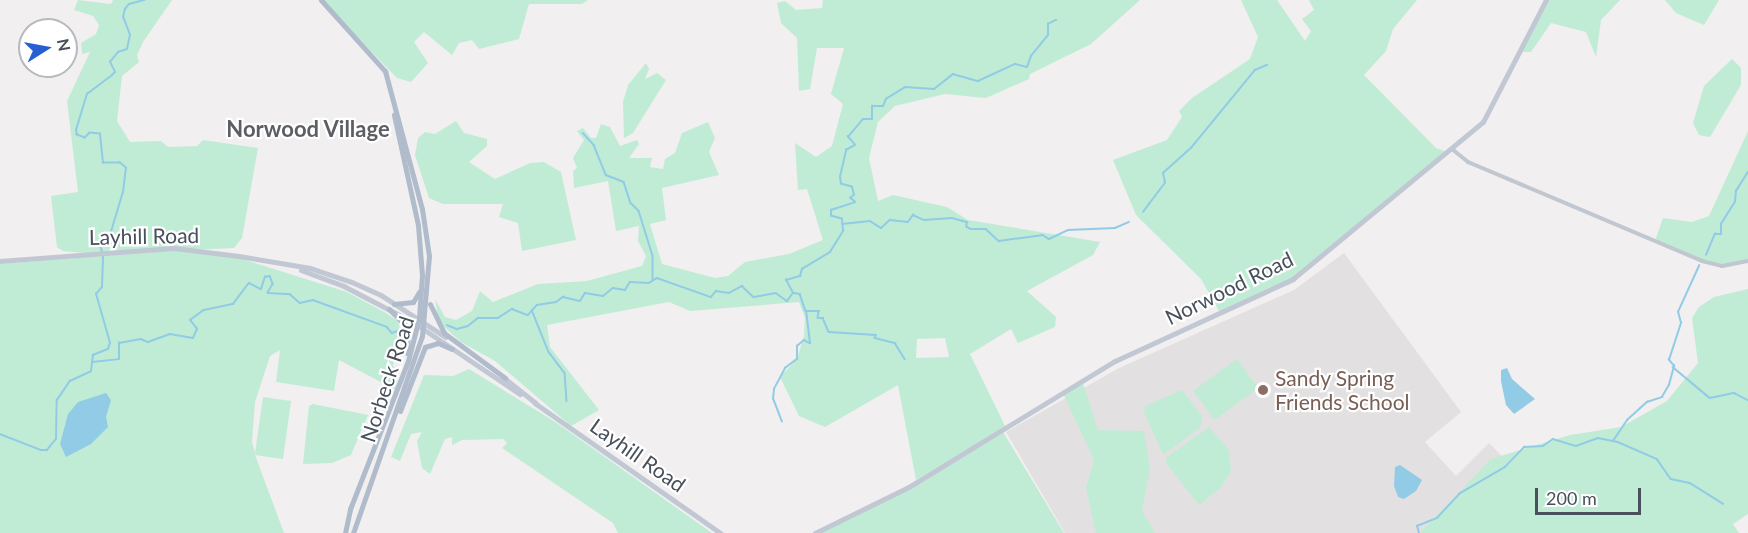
<!DOCTYPE html>
<html>
<head>
<meta charset="utf-8">
<style>
  body { margin:0 }
  #map { position:relative; width:1748px; height:533px; overflow:hidden; background:#f1efef; font-family:Lato,sans-serif }
  div>[style] { position:absolute }
  .education>* { inset:0; background:#e2e0e0 }
  .green>* { inset:0; background:#c0ecd6; transform-origin:0 0 }
  .water>* { inset:0; background:#91cbe5 }
  .stream>* { height:1.5px; margin:-0.75px; padding:0 0.75px; transform-origin:0.75px; border-radius:0.75px; background:#91cbe5 }
  .tertiary>* { height:4px; margin:-2px; padding:0 2px; transform-origin:2px; border-radius:2px; background:#c0c7d0 }
  .secondary>* { height:4.5px; margin:-2.25px; padding:0 2.25px; transform-origin:2.25px; border-radius:2.25px; background:#c1c8d4 }
  .primary>* { height:5px; margin:-2.5px; padding:0 2.5px; transform-origin:2.5px; border-radius:2.5px; background:#b0bbcb }
  .dots>* { width:16px; height:16px; translate:-50% -50%; box-sizing:border-box; border:3px solid #fff; border-radius:50% }
  span { translate:-50% -50%; white-space:nowrap; text-align:center; line-height:1.15; -webkit-text-stroke:4.5px #fff; paint-order:stroke }
  .street-label { font-size:21px; color:#48505b }
  .education-label { font-size:21px; color:#785e54 }
  .left { translate:0 -50%; text-align:left }
  .neighbourhood-label { font-size:22px; color:#5c5e63; font-weight:700 }
  .north { position:absolute; left:18px; top:18px; width:60px; height:60px; box-sizing:border-box; background:#fff; border:2px solid #b6b9bd; border-radius:50%; rotate:79deg; font-size:16px; font-weight:700; line-height:24px; text-align:center; color:#48505b }
  .north::after { content:''; display:block; margin:auto; width:21px; height:27px; background:#265fd3; clip-path:polygon(50% 0,100% 100%,50% 72%,0 100%) }
  .scale { position:absolute; left:1535px; top:488px; width:106px; height:27px; box-sizing:border-box; border:3px solid #48505b; border-top:0; padding-left:8px; font-size:18px; line-height:21px; white-space:nowrap; color:#48505b; -webkit-text-stroke:4px #fff; paint-order:stroke }
</style>
</head>
<body>
<div id="map">
  <div class="education">
    <i style="clip-path:polygon(1344px 253px,1461px 412px,1425px 442px,1456px 476px,1489px 443px,1579px 533px,1065px 533px,1006px 432px,1119px 368px,1294px 290px)"></i>
  </div>
  <div class="green">
    <i style="clip-path:polygon(78px 0,111px 4px,113px 0,172px 0,143px 42px,137px 55px,139px 62px,122px 76px,117px 121px,130px 142px,161px 141px,168px 147px,197px 146px,203px 140px,258px 148px,242px 238px,234px 248px,96px 254px,63px 251px,57px 247px,51px 196px,78px 192px,67px 101px,90px 52px,82px 54px,81px 43px,96px 34px,99px 25px,93px 16px,74px 10px)"></i>
    <i style="clip-path:polygon(321px 0,588px 0,582px 4px,529px 4px,519px 39px,479px 49px,472px 40px,459px 43px,452px 55px,424px 32px,414px 42px,428px 63px,411px 82px,397px 78px)"></i>
    <i style="clip-path:polygon(evenodd,823px 0,1140px 0,1091px 44px,1030px 74px,1029px 79px,986px 98px,945px 94px,895px 106px,878px 122px,869px 158px,878px 201px,893px 195px,947px 207px,968px 220px,1100px 242px,1093px 255px,1027px 291px,1056px 317px,1055px 327px,1018px 343px,1011px 329px,970px 354px,1006px 428px,916px 480px,898px 385px,825px 427px,799px 416px,780px 377px,797px 359px,804px 336px,805px 318px,799px 302px,690px 311px,669px 302px,547px 325px,550px 347px,599px 410px,571px 426px,495px 361px,461px 342px,439px 322px,435px 299px,445px 317px,456px 320px,472px 311px,480px 291px,493px 302px,538px 284px,587px 281px,642px 266px,646px 256px,638px 241px,639px 226px,616px 231px,608px 181px,574px 188px,573px 171px,577px 168px,573px 158px,584px 140px,577px 131px,583px 128px,591px 138px,596px 138px,601px 124px,610px 127px,620px 146px,637px 140px,639px 144px,629px 158px,652px 158px,650px 167px,663px 169px,665px 159px,675px 153px,682px 133px,708px 122px,715px 138px,709px 152px,719px 175px,662px 188px,666px 220px,650px 224px,662px 264px,715px 278px,728px 276px,745px 262px,789px 254px,823px 240px,807px 189px,798px 190px,795px 143px,816px 157px,832px 146px,843px 104px,831px 94px,844px 48px,817px 48px,810px 89px,799px 91px,797px 38px,781px 23px,777px 3px,785px 1px,796px 10px,822px 8px,823px 0,945px 338px,949px 357px,916px 358px,917px 339px,945px 338px)"></i>
    <i style="clip-path:polygon(1241px 0,1277px 0,1305px 41px,1311px 31px,1302px 19px,1314px 10px,1309px 0,1417px 0,1393px 29px,1386px 51px,1364px 75px,1436px 148px,1450px 153px,1293px 279px,1220px 313px,1201px 279px,1136px 215px,1113px 160px,1167px 140px,1182px 117px,1179px 111px,1192px 98px,1250px 59px,1258px 37px)"></i>
    <i style="clip-path:polygon(1546px 0,1620px 0,1601px 20px,1596px 57px,1586px 32px,1551px 23px,1531px 52px,1519px 52px)"></i>
    <i style="clip-path:polygon(1665px 0,1719px 0,1704px 25px,1676px 13px)"></i>
    <i style="clip-path:polygon(1732px 59px,1741px 68px,1741px 85px,1710px 137px,1699px 135px,1693px 123px,1704px 86px)"></i>
    <i style="clip-path:polygon(646px 63px,649px 69px,645px 79px,657px 73px,666px 80px,633px 133px,624px 138px,623px 102px,628px 85px)"></i>
    <i style="clip-path:polygon(456px 121px,464px 133px,487px 139px,487px 146px,469px 162px,495px 179px,530px 163px,544px 162px,561px 172px,576px 240px,522px 251px,518px 223px,499px 217px,503px 204px,443px 204px,429px 198px,415px 155px,418px 138px,425px 132px,435px 134px)"></i>
    <i style="clip-path:polygon(1748px 131px,1748px 262px,1730px 266px,1712px 265px,1655px 241px,1663px 218px,1692px 222px,1709px 216px)"></i>
    <i style="clip-path:polygon(180px 250px,233px 256px,347px 292px,386px 313px,398px 321px,401px 333px,397px 335px,400px 337px,393px 365px,398px 376px,396px 390px,339px 360px,334px 391px,276px 382px,280px 350px,270px 356px,255px 402px,252px 442px,255px 453px,263px 397px,291px 401px,283px 459px,255px 455px,284px 533px,0 533px,0 264px)"></i>
    <i style="clip-path:polygon(1748px 289px,1748px 514px,1733px 524px,1739px 533px,1420px 533px,1491px 459px,1570px 435px,1621px 427px,1667px 401px,1698px 363px,1692px 318px,1699px 307px,1714px 297px)"></i>
    <i style="left:1237px;top:359px;width:36px;height:54px;rotate:54deg"></i>
    <i style="clip-path:polygon(469px 369px,557px 423px,712px 533px,618px 533px,613px 523px,502px 448px,507px 443px,503px 439px,462px 440px,452px 445px,452px 437px,445px 439px,430px 474px,422px 468px,417px 441px,422px 432px,411px 434px,400px 461px,391px 457px,424px 375px,453px 376px)"></i>
    <i style="clip-path:polygon(1082px 380px,1098px 430px,1144px 431px,1150px 469px,1142px 511px,1155px 533px,1096px 533px,1086px 488px,1094px 460px,1063px 393px)"></i>
    <i style="clip-path:polygon(1182px 390px,1202px 416px,1200px 428px,1163px 455px,1144px 412px,1145px 406px)"></i>
    <i style="clip-path:polygon(313px 404px,368px 415px,351px 455px,332px 463px,303px 464px,309px 406px)"></i>
    <i style="clip-path:polygon(1209px 427px,1229px 450px,1231px 472px,1221px 487px,1199px 505px,1166px 463px,1167px 457px)"></i>
    <i style="clip-path:polygon(1003px 432px,1064px 533px,815px 533px,884px 500px)"></i>
  </div>
  <div class="water">
    <i style="clip-path:polygon(1507px 368px,1512px 379px,1535px 399px,1514px 414px,1506px 405px,1501px 381px,1501px 370px)"></i>
    <i style="clip-path:polygon(106px 393px,111px 400px,106px 417px,108px 427px,91px 444px,66px 457px,60px 444px,68px 414px,78px 402px)"></i>
    <i style="clip-path:polygon(1400px 465px,1422px 480px,1416px 491px,1404px 499px,1398px 497px,1394px 486px,1395px 467px)"></i>
  </div>
  <div class="stream">
    <i style="left:583px;top:133px;width:16px;rotate:47deg"></i>
    <i style="left:594px;top:145px;width:32px;rotate:68deg"></i>
    <i style="left:606px;top:175px;width:19px;rotate:21deg"></i>
    <i style="left:624px;top:182px;width:22px;rotate:72deg"></i>
    <i style="left:631px;top:203px;width:11px;rotate:45deg"></i>
    <i style="left:639px;top:211px;width:47px;rotate:72.7deg"></i>
    <i style="left:653px;top:256px;width:23px;rotate:90deg"></i>
    <i style="left:1143px;top:212px;width:36px;rotate:-53deg"></i>
    <i style="left:1165px;top:183px;width:10px;rotate:-101deg"></i>
    <i style="left:1163px;top:173px;width:38px;rotate:-42deg"></i>
    <i style="left:1191px;top:148px;width:101px;rotate:-50.6deg"></i>
    <i style="left:1255px;top:70px;width:13px;rotate:-23deg"></i>
    <i style="left:842px;top:224px;width:28px;rotate:-6deg"></i>
    <i style="left:870px;top:221px;width:13px;rotate:32deg"></i>
    <i style="left:881px;top:228px;width:12px;rotate:-42deg"></i>
    <i style="left:890px;top:220px;width:18px;rotate:6deg"></i>
    <i style="left:908px;top:222px;width:9px;rotate:-54deg"></i>
    <i style="left:913px;top:215px;width:12px;rotate:24deg"></i>
    <i style="left:924px;top:220px;width:28px;rotate:-4deg"></i>
    <i style="left:952px;top:218px;width:16px;rotate:15deg"></i>
    <i style="left:967px;top:222px;width:5px;rotate:90deg"></i>
    <i style="left:967px;top:227px;width:4px;rotate:27deg"></i>
    <i style="left:971px;top:229px;width:15px"></i>
    <i style="left:986px;top:229px;width:18px;rotate:43deg"></i>
    <i style="left:999px;top:241px;width:44px;rotate:-7.8deg"></i>
    <i style="left:1043px;top:235px;width:7px;rotate:34deg"></i>
    <i style="left:1049px;top:239px;width:21px;rotate:-25deg"></i>
    <i style="left:1068px;top:230px;width:47px;rotate:-2.4deg"></i>
    <i style="left:1115px;top:228px;width:15px;rotate:-23deg"></i>
    <i style="left:102px;top:252px;width:10px;rotate:-107deg"></i>
    <i style="left:99px;top:242px;width:13px;rotate:-32deg"></i>
    <i style="left:110px;top:235px;width:45px;rotate:-73.2deg"></i>
    <i style="left:123px;top:192px;width:24px;rotate:-83deg"></i>
    <i style="left:126px;top:168px;width:8px;rotate:-140deg"></i>
    <i style="left:120px;top:163px;width:17px;rotate:180deg"></i>
    <i style="left:103px;top:163px;width:29px;rotate:-96deg"></i>
    <i style="left:100px;top:134px;width:10px;rotate:-174deg"></i>
    <i style="left:90px;top:133px;width:7px;rotate:135deg"></i>
    <i style="left:85px;top:138px;width:9px;rotate:-159deg"></i>
    <i style="left:77px;top:135px;width:5px;rotate:-101deg"></i>
    <i style="left:76px;top:130px;width:38px;rotate:-73deg"></i>
    <i style="left:87px;top:94px;width:31px;rotate:-37deg"></i>
    <i style="left:112px;top:75px;width:4px;rotate:-45deg"></i>
    <i style="left:115px;top:72px;width:11px;rotate:-117deg"></i>
    <i style="left:110px;top:62px;width:13px;rotate:-51deg"></i>
    <i style="left:118px;top:52px;width:9px;rotate:-18deg"></i>
    <i style="left:127px;top:49px;width:14px;rotate:-78deg"></i>
    <i style="left:130px;top:35px;width:19px;rotate:-111deg"></i>
    <i style="left:123px;top:17px;width:8px;rotate:-76deg"></i>
    <i style="left:125px;top:9px;width:6px;rotate:-51deg"></i>
    <i style="left:129px;top:4px;width:16px;rotate:-15deg"></i>
    <i style="left:1706px;top:255px;width:23px;rotate:-67deg"></i>
    <i style="left:1715px;top:234px;width:6px"></i>
    <i style="left:1721px;top:234px;width:10px;rotate:-90deg"></i>
    <i style="left:1721px;top:224px;width:26px;rotate:-58deg"></i>
    <i style="left:1735px;top:202px;width:11px;rotate:-85deg"></i>
    <i style="left:1736px;top:191px;width:22px;rotate:-58deg"></i>
    <i style="left:794px;top:293px;width:6px;rotate:9deg"></i>
    <i style="left:800px;top:294px;width:18px;rotate:71deg"></i>
    <i style="left:806px;top:311px;width:13px"></i>
    <i style="left:819px;top:311px;width:7px;rotate:98deg"></i>
    <i style="left:818px;top:318px;width:5px"></i>
    <i style="left:823px;top:318px;width:15px;rotate:67deg"></i>
    <i style="left:829px;top:332px;width:47px;rotate:3.7deg"></i>
    <i style="left:876px;top:335px;width:3px;rotate:108deg"></i>
    <i style="left:875px;top:338px;width:21px;rotate:14deg"></i>
    <i style="left:895px;top:343px;width:19px;rotate:58deg"></i>
    <i style="left:532px;top:310px;width:45px;rotate:68deg"></i>
    <i style="left:549px;top:352px;width:26px;rotate:53deg"></i>
    <i style="left:565px;top:373px;width:28px;rotate:86deg"></i>
    <i style="left:447px;top:325px;width:11px;rotate:22deg"></i>
    <i style="left:457px;top:329px;width:11px;rotate:-15deg"></i>
    <i style="left:468px;top:326px;width:13px;rotate:-39deg"></i>
    <i style="left:478px;top:318px;width:20px"></i>
    <i style="left:498px;top:318px;width:17px;rotate:-33deg"></i>
    <i style="left:512px;top:309px;width:17px;rotate:21deg"></i>
    <i style="left:528px;top:315px;width:13px;rotate:-48deg"></i>
    <i style="left:537px;top:305px;width:19px;rotate:-9deg"></i>
    <i style="left:556px;top:302px;width:9px;rotate:-36deg"></i>
    <i style="left:563px;top:297px;width:17px;rotate:13deg"></i>
    <i style="left:580px;top:301px;width:9px;rotate:-58deg"></i>
    <i style="left:585px;top:293px;width:18px;rotate:9deg"></i>
    <i style="left:603px;top:296px;width:13px;rotate:-39deg"></i>
    <i style="left:613px;top:288px;width:12px;rotate:9deg"></i>
    <i style="left:625px;top:290px;width:9px;rotate:-58deg"></i>
    <i style="left:630px;top:282px;width:19px;rotate:3deg"></i>
    <i style="left:649px;top:283px;width:9px;rotate:-32deg"></i>
    <i style="left:657px;top:278px;width:57px;rotate:19.4deg"></i>
    <i style="left:711px;top:297px;width:8px;rotate:-50deg"></i>
    <i style="left:716px;top:291px;width:13px;rotate:9deg"></i>
    <i style="left:729px;top:293px;width:15px;rotate:-28deg"></i>
    <i style="left:742px;top:286px;width:16px;rotate:43deg"></i>
    <i style="left:754px;top:297px;width:22px;rotate:-10deg"></i>
    <i style="left:776px;top:293px;width:14px;rotate:36deg"></i>
    <i style="left:787px;top:301px;width:10px;rotate:-53deg"></i>
    <i style="left:793px;top:293px;width:15px;rotate:-118deg"></i>
    <i style="left:786px;top:280px;width:15px;rotate:-16deg"></i>
    <i style="left:800px;top:276px;width:7px;rotate:-74deg"></i>
    <i style="left:802px;top:269px;width:33px;rotate:-31deg"></i>
    <i style="left:830px;top:252px;width:25px;rotate:-58deg"></i>
    <i style="left:843px;top:231px;width:12px;rotate:-95deg"></i>
    <i style="left:842px;top:219px;width:11px;rotate:-165deg"></i>
    <i style="left:831px;top:216px;width:6px;rotate:-90deg"></i>
    <i style="left:831px;top:210px;width:25px;rotate:-18deg"></i>
    <i style="left:855px;top:202px;width:6px;rotate:-141deg"></i>
    <i style="left:850px;top:198px;width:5px;rotate:-37deg"></i>
    <i style="left:854px;top:195px;width:8px;rotate:-104deg"></i>
    <i style="left:852px;top:187px;width:11px;rotate:-165deg"></i>
    <i style="left:841px;top:184px;width:7px;rotate:-98deg"></i>
    <i style="left:840px;top:177px;width:28px;rotate:-77deg"></i>
    <i style="left:846px;top:150px;width:10px;rotate:-29deg"></i>
    <i style="left:855px;top:145px;width:11px;rotate:-131deg"></i>
    <i style="left:848px;top:137px;width:23px;rotate:-50deg"></i>
    <i style="left:863px;top:119px;width:9px"></i>
    <i style="left:872px;top:119px;width:13px;rotate:-90deg"></i>
    <i style="left:872px;top:106px;width:11px"></i>
    <i style="left:883px;top:106px;width:8px;rotate:-67deg"></i>
    <i style="left:886px;top:99px;width:22px;rotate:-32deg"></i>
    <i style="left:905px;top:87px;width:29px;rotate:4deg"></i>
    <i style="left:934px;top:89px;width:24px;rotate:-38deg"></i>
    <i style="left:953px;top:74px;width:26px;rotate:16deg"></i>
    <i style="left:978px;top:81px;width:41px;rotate:-24.7deg"></i>
    <i style="left:1015px;top:64px;width:12px;rotate:14deg"></i>
    <i style="left:1027px;top:67px;width:12px;rotate:-70deg"></i>
    <i style="left:1031px;top:56px;width:27px;rotate:-51deg"></i>
    <i style="left:1048px;top:35px;width:11px;rotate:-90deg"></i>
    <i style="left:1048px;top:24px;width:9px;rotate:-27deg"></i>
    <i style="left:92px;top:362px;width:27px;rotate:-6deg"></i>
    <i style="left:119px;top:359px;width:16px;rotate:-90deg"></i>
    <i style="left:119px;top:343px;width:22px;rotate:-10deg"></i>
    <i style="left:141px;top:339px;width:8px;rotate:23deg"></i>
    <i style="left:148px;top:342px;width:23px;rotate:-20deg"></i>
    <i style="left:170px;top:334px;width:23px;rotate:10deg"></i>
    <i style="left:193px;top:338px;width:10px;rotate:-66deg"></i>
    <i style="left:197px;top:329px;width:11px;rotate:-128deg"></i>
    <i style="left:190px;top:320px;width:17px;rotate:-36deg"></i>
    <i style="left:204px;top:310px;width:30px;rotate:-12deg"></i>
    <i style="left:233px;top:304px;width:26px;rotate:-53deg"></i>
    <i style="left:249px;top:283px;width:13px;rotate:27deg"></i>
    <i style="left:261px;top:289px;width:13px;rotate:-72deg"></i>
    <i style="left:265px;top:277px;width:5px;rotate:-11deg"></i>
    <i style="left:270px;top:276px;width:9px;rotate:69deg"></i>
    <i style="left:273px;top:284px;width:10px;rotate:119deg"></i>
    <i style="left:268px;top:293px;width:22px;rotate:3deg"></i>
    <i style="left:290px;top:294px;width:13px;rotate:42deg"></i>
    <i style="left:300px;top:303px;width:13px;rotate:-13deg"></i>
    <i style="left:313px;top:300px;width:79px;rotate:20deg"></i>
    <i style="left:387px;top:327px;width:8px;rotate:50deg"></i>
    <i style="left:392px;top:333px;width:12px;rotate:-20deg"></i>
    <i style="left:1673px;top:367px;width:48px;rotate:40deg"></i>
    <i style="left:1710px;top:398px;width:25px;rotate:-12deg"></i>
    <i style="left:1734px;top:393px;width:16px;rotate:27deg"></i>
    <i style="left:782px;top:422px;width:25px;rotate:-111deg"></i>
    <i style="left:773px;top:399px;width:10px;rotate:-84deg"></i>
    <i style="left:774px;top:389px;width:24px;rotate:-62deg"></i>
    <i style="left:785px;top:368px;width:15px;rotate:-37deg"></i>
    <i style="left:797px;top:359px;width:13px;rotate:-90deg"></i>
    <i style="left:797px;top:346px;width:9px;rotate:-41deg"></i>
    <i style="left:804px;top:340px;width:7px;rotate:27deg"></i>
    <i style="left:810px;top:343px;width:32px;rotate:-97deg"></i>
    <i style="left:0;top:434px;width:44px;rotate:21.3deg"></i>
    <i style="left:41px;top:450px;width:6px"></i>
    <i style="left:47px;top:450px;width:14px;rotate:-51deg"></i>
    <i style="left:56px;top:439px;width:39px;rotate:-89deg"></i>
    <i style="left:57px;top:400px;width:23px;rotate:-56deg"></i>
    <i style="left:70px;top:381px;width:23px;rotate:-25deg"></i>
    <i style="left:91px;top:371px;width:16px;rotate:-83deg"></i>
    <i style="left:93px;top:355px;width:16px;rotate:-22deg"></i>
    <i style="left:108px;top:349px;width:6px;rotate:-72deg"></i>
    <i style="left:110px;top:343px;width:51px;rotate:-105.9deg"></i>
    <i style="left:96px;top:294px;width:9px;rotate:-49deg"></i>
    <i style="left:102px;top:287px;width:31px;rotate:-88deg"></i>
    <i style="left:1613px;top:441px;width:25px;rotate:-56deg"></i>
    <i style="left:1627px;top:420px;width:27px;rotate:-42deg"></i>
    <i style="left:1647px;top:402px;width:16px;rotate:-18deg"></i>
    <i style="left:1662px;top:397px;width:14px;rotate:-60deg"></i>
    <i style="left:1669px;top:385px;width:20px;rotate:-75deg"></i>
    <i style="left:1674px;top:366px;width:8px;rotate:-130deg"></i>
    <i style="left:1669px;top:360px;width:39px;rotate:-72deg"></i>
    <i style="left:1681px;top:323px;width:11px;rotate:-105deg"></i>
    <i style="left:1678px;top:312px;width:51px;rotate:-65.5deg"></i>
    <i style="left:1419px;top:533px;width:7px;rotate:-106deg"></i>
    <i style="left:1417px;top:526px;width:22px;rotate:-22deg"></i>
    <i style="left:1437px;top:518px;width:33px;rotate:-47deg"></i>
    <i style="left:1459px;top:494px;width:53px;rotate:-30.4deg"></i>
    <i style="left:1505px;top:467px;width:28px;rotate:-46deg"></i>
    <i style="left:1524px;top:447px;width:19px;rotate:-3deg"></i>
    <i style="left:1543px;top:446px;width:12px;rotate:-35deg"></i>
    <i style="left:1553px;top:439px;width:24px;rotate:17deg"></i>
    <i style="left:1576px;top:446px;width:23px;rotate:-20deg"></i>
    <i style="left:1598px;top:438px;width:20px;rotate:11deg"></i>
    <i style="left:1618px;top:442px;width:43px;rotate:23.6deg"></i>
    <i style="left:1657px;top:459px;width:24px;rotate:55deg"></i>
    <i style="left:1671px;top:479px;width:19px;rotate:12deg"></i>
    <i style="left:1690px;top:483px;width:39px;rotate:32deg"></i>
  </div>
  <div class="tertiary">
    <i style="left:1452px;top:149px;width:21px;rotate:39deg"></i>
    <i style="left:1468px;top:162px;width:254px;rotate:22.9deg"></i>
    <i style="left:1702px;top:261px;width:21px;rotate:14deg"></i>
    <i style="left:1722px;top:266px;width:26px;rotate:-11deg"></i>
  </div>
  <div class="secondary">
    <i style="left:0;top:261px;width:174px;rotate:-4.3deg"></i>
    <i style="left:174px;top:248px;width:65px;rotate:7deg"></i>
    <i style="left:239px;top:256px;width:72px;rotate:9.6deg"></i>
    <i style="left:310px;top:268px;width:44px;rotate:18.4deg"></i>
    <i style="left:352px;top:282px;width:32px;rotate:24deg"></i>
    <i style="left:381px;top:295px;width:77px;rotate:32.9deg"></i>
    <i style="left:301px;top:270px;width:46px;rotate:20.4deg"></i>
    <i style="left:344px;top:286px;width:78px;rotate:27.6deg"></i>
    <i style="left:413px;top:322px;width:129px;rotate:33.9deg"></i>
    <i style="left:502px;top:376px;width:43px;rotate:38.5deg"></i>
    <i style="left:535px;top:403px;width:227px;rotate:35deg"></i>
    <i style="left:815px;top:533px;width:105px;rotate:-26.1deg"></i>
    <i style="left:909px;top:487px;width:241px;rotate:-31.5deg"></i>
    <i style="left:1115px;top:361px;width:196px;rotate:-24.7deg"></i>
    <i style="left:1293px;top:279px;width:246px;rotate:-39.6deg"></i>
    <i style="left:1483px;top:122px;width:137px;rotate:-62.7deg"></i>
  </div>
  <div class="primary">
    <i style="left:321px;top:0;width:96px;rotate:48deg"></i>
    <i style="left:385px;top:71px;width:143px;rotate:75deg"></i>
    <i style="left:422px;top:209px;width:48px;rotate:81.5deg"></i>
    <i style="left:429px;top:256px;width:80px;rotate:95deg"></i>
    <i style="left:422px;top:336px;width:209px;rotate:109.3deg"></i>
    <i style="left:394px;top:304px;width:19px;rotate:-6deg"></i>
    <i style="left:413px;top:302px;width:12px;rotate:-59deg"></i>
    <i style="left:430px;top:304px;width:32px;rotate:64deg"></i>
    <i style="left:444px;top:333px;width:76px;rotate:36.4deg"></i>
    <i style="left:389px;top:309px;width:27px;rotate:45deg"></i>
    <i style="left:408px;top:328px;width:25px;rotate:92deg"></i>
    <i style="left:400px;top:411px;width:69px;rotate:-68.7deg"></i>
    <i style="left:425px;top:347px;width:14px;rotate:-17deg"></i>
    <i style="left:438px;top:343px;width:15px;rotate:23deg"></i>
    <i style="left:345px;top:533px;width:25px;rotate:-78deg"></i>
    <i style="left:350px;top:509px;width:159px;rotate:-68.6deg"></i>
    <i style="left:408px;top:361px;width:44px;rotate:-75.7deg"></i>
    <i style="left:419px;top:318px;width:43px;rotate:-86deg"></i>
    <i style="left:422px;top:275px;width:50px;rotate:-94.6deg"></i>
    <i style="left:418px;top:225px;width:113px;rotate:-102.3deg"></i>
  </div>
  <div class="dots">
    <i style="left:1263px;top:390px;background:#8d6e63"></i>
  </div>
  <div class="street-label">
    <span style="left:144px;top:236px;rotate:-1deg">Layhill Road</span>
    <span style="left:1229px;top:288px;rotate:-26deg">Norwood Road</span>
    <span style="left:387px;top:379px;rotate:-72deg">Norbeck Road</span>
    <span style="left:638px;top:455px;rotate:35deg">Layhill Road</span>
  </div>
  <div class="education-label">
    <span class="left" style="left:1275px;top:390px">Sandy Spring<br>Friends School</span>
  </div>
  <div class="neighbourhood-label">
    <span style="left:308px;top:129px">Norwood Village</span>
  </div>
  <div class="north">N</div>
  <div class="scale">200 m</div>
</div>
</body>
</html>
